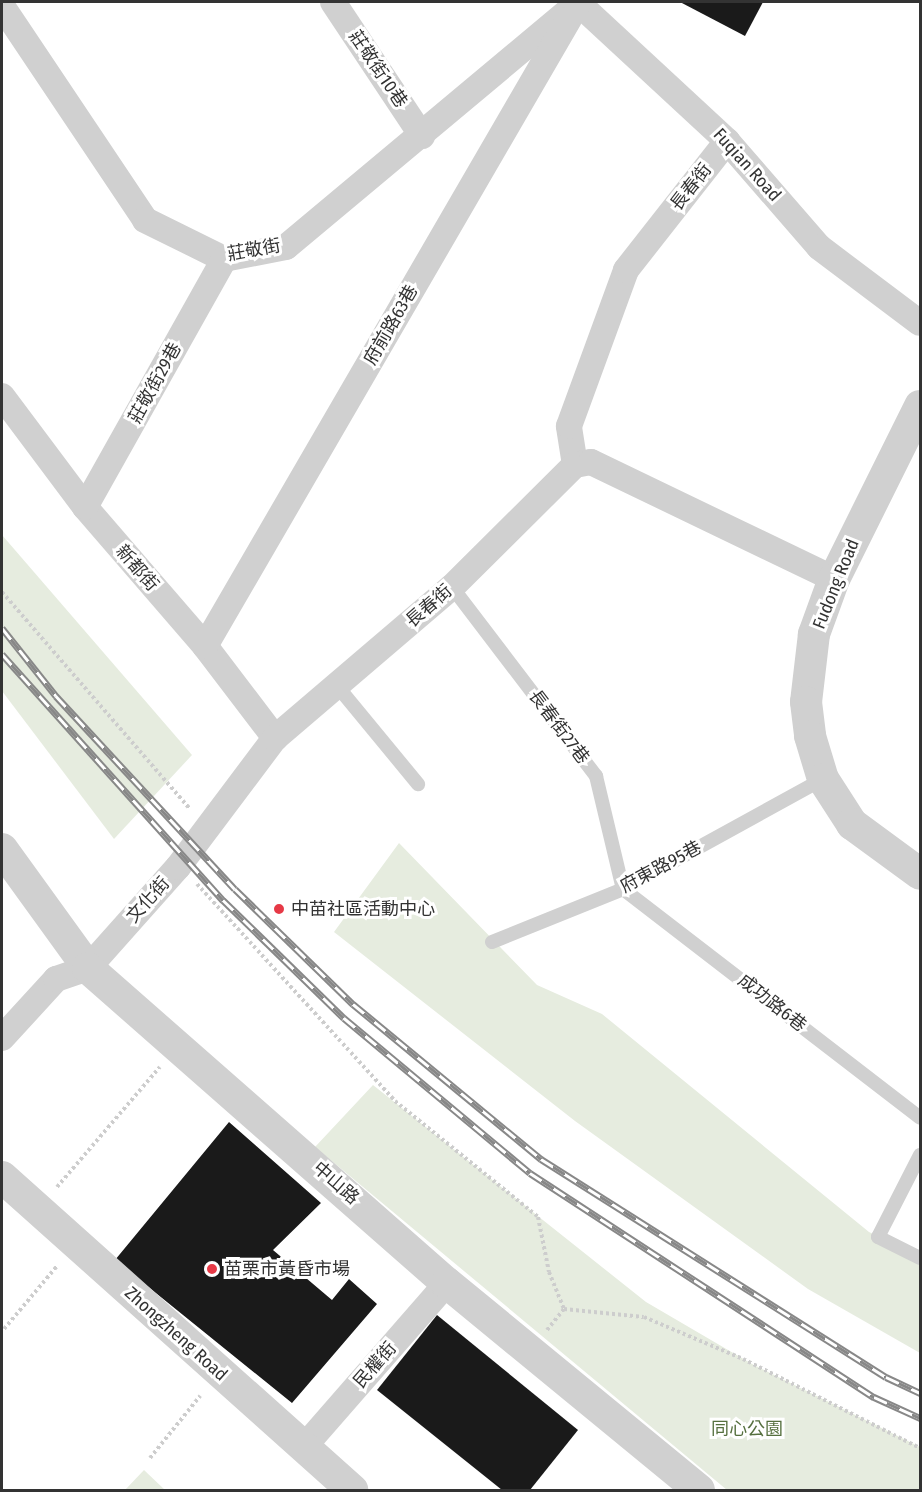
<!DOCTYPE html>
<html>
<head>
<meta charset="utf-8">
<style>
  body { margin:0 }
  #map { position:relative; width:922px; height:1492px; overflow:hidden; background:#fff; font-family:"Fira Sans Condensed","Noto Sans TC",sans-serif }
  div>[style] { position:absolute }
  .green>* { inset:0; background:#e6ecdf }
  .building>* { inset:0; background:#1a1a1a }
  .path>* { height:4px; margin-top:-2px; transform-origin:0; background:repeating-linear-gradient(90deg,#cdcdcd 0 3px,transparent 0 6px) }
  .service>* { height:14px; margin:-7px; padding:0 7px; transform-origin:7px; border-radius:7px; background:#d0d0d0 }
  .minor>* { height:26px; margin:-13px; padding:0 13px; transform-origin:13px; border-radius:13px; background:#d0d0d0 }
  .tertiary>* { height:32px; margin:-16px; padding:0 16px; transform-origin:16px; border-radius:16px; background:#d0d0d0 }
  .rail>* { height:7px; margin-top:-3.5px; transform-origin:0; background:repeating-linear-gradient(90deg,#fff 0 14px,#888 0 28px); box-sizing:border-box; border-block:2px solid #888 }
  .dots>* { width:16px; height:16px; translate:-50% -50%; box-sizing:border-box; border:3px solid #fff; border-radius:50% }
  span { translate:-50% -50%; white-space:nowrap; text-align:center; line-height:1.15; -webkit-text-stroke:6px #fff; paint-order:stroke }
  .street-label { font-size:18px; color:#333 }
  .poi-label { font-size:18px; color:#333 }
  .left { translate:0 -50%; text-align:left }
  .park-label { font-size:18px; color:#56703f }
  .frame { position:absolute; inset:0; border:3px solid #333; pointer-events:none }
</style>
</head>
<body>
<div id="map">
  <div class="green">
    <i style="clip-path:polygon(2px 535px,192px 755px,114px 839px,2px 691px)"></i>
    <i style="clip-path:polygon(399px 843px,537px 985px,602px 1014px,869px 1232px,920px 1256px,920px 1353px,808px 1289px,575px 1121px,334px 932px)"></i>
    <i style="clip-path:polygon(373px 1085px,646px 1302px,752px 1364px,920px 1447px,920px 1490px,727px 1490px,315px 1147px)"></i>
    <i style="clip-path:polygon(144px 1470px,165px 1490px,125px 1490px)"></i>
  </div>
  <div class="building">
    <i style="clip-path:polygon(680px 2px,763px 2px,745px 36px)"></i>
    <i style="clip-path:polygon(229px 1122px,321px 1203px,273px 1250px,332px 1300px,349px 1279px,377px 1304px,292px 1403px,115px 1260px)"></i>
    <i style="clip-path:polygon(437px 1315px,578px 1430px,530px 1490px,502px 1490px,377px 1390px)"></i>
  </div>
  <div class="path">
    <i style="left:2px;top:592px;width:287px;rotate:49.1deg"></i>
    <i style="left:197px;top:884px;width:294px;rotate:47.6deg"></i>
    <i style="left:395px;top:1101px;width:184px;rotate:39deg"></i>
    <i style="left:538px;top:1217px;width:56px;rotate:78.7deg"></i>
    <i style="left:549px;top:1272px;width:40px;rotate:68deg"></i>
    <i style="left:564px;top:1309px;width:80px;rotate:5.7deg"></i>
    <i style="left:644px;top:1317px;width:108px;rotate:23deg"></i>
    <i style="left:743px;top:1359px;width:198px;rotate:26.7deg"></i>
    <i style="left:57px;top:1187px;width:158px;rotate:-49.4deg"></i>
    <i style="left:4px;top:1329px;width:82px;rotate:-49.9deg"></i>
    <i style="left:547px;top:1330px;width:27px;rotate:-51deg"></i>
    <i style="left:150px;top:1458px;width:80px;rotate:-51.1deg"></i>
  </div>
  <div class="service">
    <i style="left:452px;top:587px;width:238px;rotate:52.7deg"></i>
    <i style="left:596px;top:776px;width:116px;rotate:76.6deg"></i>
    <i style="left:338px;top:687px;width:126px;rotate:50.5deg"></i>
    <i style="left:623px;top:889px;width:375px;rotate:37.6deg"></i>
    <i style="left:492px;top:942px;width:141px;rotate:-22deg"></i>
    <i style="left:623px;top:889px;width:228px;rotate:-28.8deg"></i>
    <i style="left:920px;top:1155px;width:92px;rotate:117.1deg"></i>
    <i style="left:878px;top:1237px;width:47px;rotate:26.6deg"></i>
  </div>
  <div class="minor">
    <i style="left:333px;top:2px;width:161px;rotate:56.4deg"></i>
    <i style="left:577px;top:2px;width:205px;rotate:42.8deg"></i>
    <i style="left:727px;top:141px;width:140px;rotate:49deg"></i>
    <i style="left:819px;top:247px;width:126px;rotate:37deg"></i>
    <i style="left:2px;top:6px;width:257px;rotate:56.2deg"></i>
    <i style="left:145px;top:220px;width:88px;rotate:26.3deg"></i>
    <i style="left:224px;top:259px;width:63px;rotate:-11deg"></i>
    <i style="left:286px;top:247px;width:381px;rotate:-39.9deg"></i>
    <i style="left:2px;top:396px;width:139px;rotate:53.2deg"></i>
    <i style="left:85px;top:507px;width:184px;rotate:49.2deg"></i>
    <i style="left:205px;top:646px;width:116px;rotate:52.7deg"></i>
    <i style="left:575px;top:465px;width:39px;rotate:-99deg"></i>
    <i style="left:569px;top:426px;width:166px;rotate:-69.9deg"></i>
    <i style="left:626px;top:270px;width:164px;rotate:-51.9deg"></i>
    <i style="left:85px;top:507px;width:284px;rotate:-60.7deg"></i>
    <i style="left:205px;top:646px;width:725px;rotate:-59.86deg"></i>
    <i style="left:2px;top:1038px;width:80px;rotate:-47.5deg"></i>
    <i style="left:56px;top:979px;width:34px;rotate:-19deg"></i>
    <i style="left:88px;top:968px;width:135px;rotate:-48.3deg"></i>
    <i style="left:178px;top:867px;width:161px;rotate:-53.1deg"></i>
    <i style="left:275px;top:738px;width:233px;rotate:-40.5deg"></i>
    <i style="left:452px;top:587px;width:173px;rotate:-44.8deg"></i>
    <i style="left:575px;top:465px;width:16px;rotate:-11deg"></i>
    <i style="left:591px;top:462px;width:270px;rotate:25.7deg"></i>
    <i style="left:303px;top:1448px;width:219px;rotate:-48.9deg"></i>
  </div>
  <div class="tertiary">
    <i style="left:920px;top:406px;width:193px;rotate:116.4deg"></i>
    <i style="left:834px;top:579px;width:59px;rotate:110deg"></i>
    <i style="left:814px;top:634px;width:68px;rotate:96.7deg"></i>
    <i style="left:806px;top:702px;width:34px;rotate:83deg"></i>
    <i style="left:810px;top:736px;width:45px;rotate:73.2deg"></i>
    <i style="left:823px;top:779px;width:54px;rotate:57.2deg"></i>
    <i style="left:852px;top:824px;width:84px;rotate:36.3deg"></i>
    <i style="left:2px;top:849px;width:147px;rotate:54.1deg"></i>
    <i style="left:88px;top:968px;width:478px;rotate:41.3deg"></i>
    <i style="left:447px;top:1283px;width:326px;rotate:39.4deg"></i>
    <i style="left:2px;top:1177px;width:470px;rotate:41.8deg"></i>
  </div>
  <div class="rail">
    <i style="left:2px;top:628px;width:87px;rotate:51.5deg"></i>
    <i style="left:56px;top:696px;width:263px;rotate:47.2deg"></i>
    <i style="left:235px;top:889px;width:165px;rotate:44.3deg"></i>
    <i style="left:353px;top:1004px;width:244px;rotate:39.5deg"></i>
    <i style="left:541px;top:1159px;width:408px;rotate:32.3deg"></i>
    <i style="left:886px;top:1377px;width:38px;rotate:25deg"></i>
    <i style="left:2px;top:654px;width:331px;rotate:48.1deg"></i>
    <i style="left:223px;top:900px;width:169px;rotate:44.3deg"></i>
    <i style="left:344px;top:1018px;width:242px;rotate:39.8deg"></i>
    <i style="left:530px;top:1173px;width:411px;rotate:33.1deg"></i>
    <i style="left:874px;top:1397px;width:51px;rotate:24.5deg"></i>
  </div>
  <div class="dots">
    <i style="left:279px;top:909px;background:#e63946"></i>
    <i style="left:212px;top:1269px;background:#e63946"></i>
  </div>
  <div class="street-label">
    <span style="left:378px;top:69px;rotate:56deg">莊敬街10巷</span>
    <span style="left:747px;top:165px;rotate:48deg">Fuqian Road</span>
    <span style="left:691px;top:187px;rotate:-52deg">長春街</span>
    <span style="left:254px;top:250px;rotate:-10deg">莊敬街</span>
    <span style="left:391px;top:325px;rotate:-60deg">府前路63巷</span>
    <span style="left:155px;top:383px;rotate:-61deg">莊敬街29巷</span>
    <span style="left:137px;top:568px;rotate:49deg">新都街</span>
    <span style="left:836px;top:584px;rotate:-68deg">Fudong Road</span>
    <span style="left:429px;top:606px;rotate:-41deg">長春街</span>
    <span style="left:559px;top:727px;rotate:53deg">長春街27巷</span>
    <span style="left:661px;top:867px;rotate:-28deg">府東路95巷</span>
    <span style="left:148px;top:900px;rotate:-48deg">文化街</span>
    <span style="left:772px;top:1003px;rotate:38deg">成功路6巷</span>
    <span style="left:336px;top:1183px;rotate:41deg">中山路</span>
    <span style="left:176px;top:1334px;rotate:42deg">Zhongzheng Road</span>
    <span style="left:375px;top:1365px;rotate:-49deg">民權街</span>
  </div>
  <div class="poi-label">
    <span class="left" style="left:291px;top:909px">中苗社區活動中心</span>
    <span class="left" style="left:224px;top:1269px">苗栗市黃昏市場</span>
  </div>
  <div class="park-label">
    <span style="left:747px;top:1429px">同心公園</span>
  </div>
  <div class="frame"></div>
</div>
</body>
</html>
